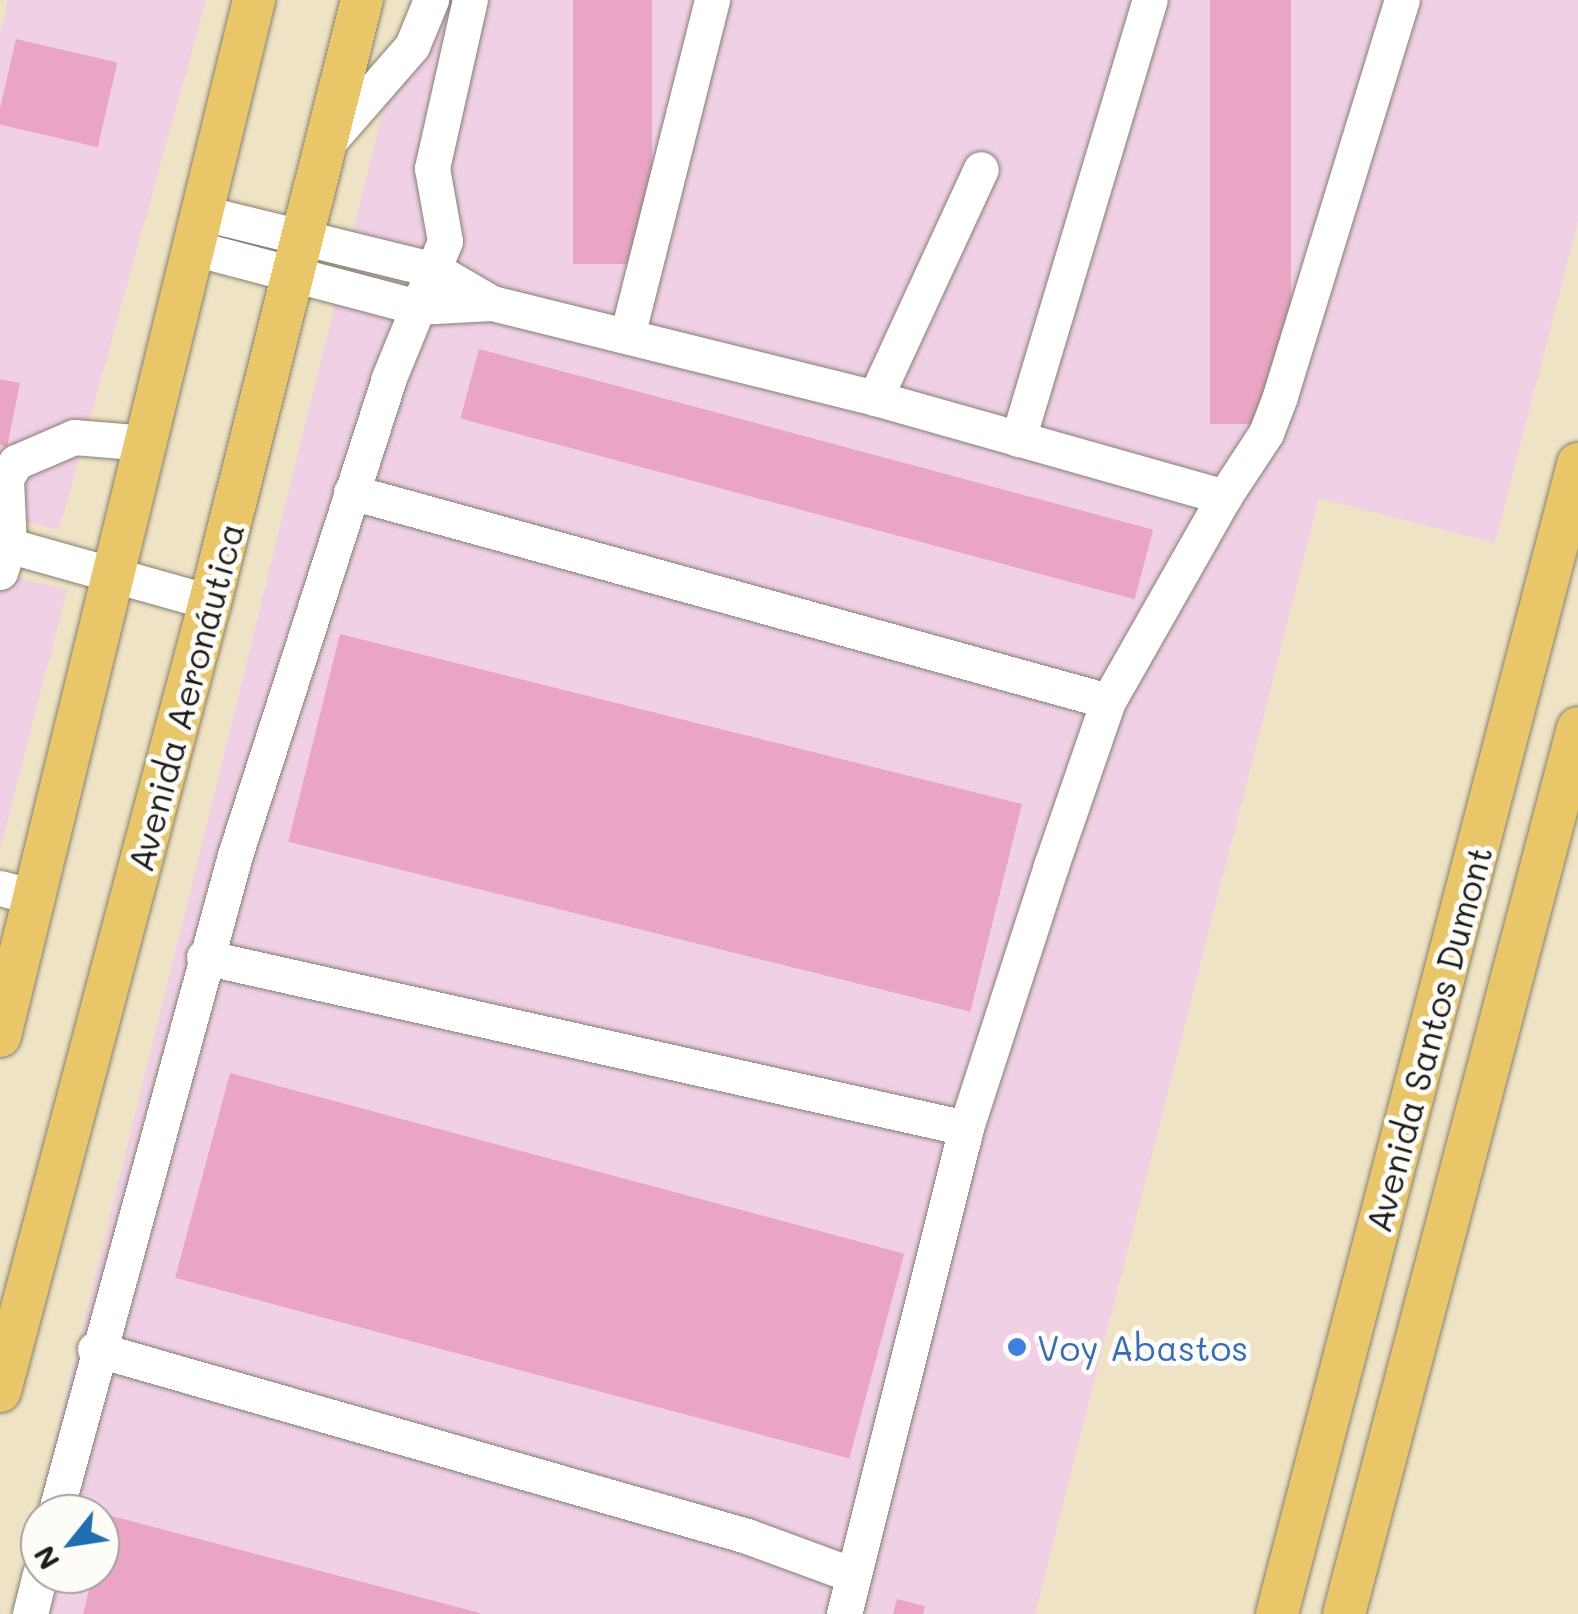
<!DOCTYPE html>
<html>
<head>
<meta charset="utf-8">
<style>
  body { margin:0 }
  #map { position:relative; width:1578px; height:1614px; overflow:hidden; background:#eee3c4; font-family:Mali,sans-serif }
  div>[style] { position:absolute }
  .built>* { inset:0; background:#f0d0e5 }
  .building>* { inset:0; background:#e9a5c3; transform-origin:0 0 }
  .roads { filter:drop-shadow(0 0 2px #858070) drop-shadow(0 0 2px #858070) }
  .minor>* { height:35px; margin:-17.5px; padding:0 17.5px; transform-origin:17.5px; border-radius:17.5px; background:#fff }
  .major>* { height:42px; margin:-21px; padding:0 21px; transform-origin:21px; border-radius:21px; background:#e9c769 }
  .dots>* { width:28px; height:28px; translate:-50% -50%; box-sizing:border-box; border:5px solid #fdfcf7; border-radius:50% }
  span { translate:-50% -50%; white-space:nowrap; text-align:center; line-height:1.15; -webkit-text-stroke:10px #fdfcf7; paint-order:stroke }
  .street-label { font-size:35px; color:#1c1c1c }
  .shop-label { font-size:35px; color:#366cbe }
  .left { translate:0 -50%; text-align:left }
  .north { position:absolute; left:20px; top:1494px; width:100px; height:100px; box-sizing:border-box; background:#fdfcf7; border:2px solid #a3a29f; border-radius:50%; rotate:240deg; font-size:28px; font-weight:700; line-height:40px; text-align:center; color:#1c1c1c }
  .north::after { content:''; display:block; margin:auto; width:35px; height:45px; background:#1f6fb2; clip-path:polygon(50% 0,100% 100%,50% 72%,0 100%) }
</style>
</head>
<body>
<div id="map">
  <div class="built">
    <i style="clip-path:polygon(8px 0,206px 0,59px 530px,0 515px,0 35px)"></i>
    <i style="clip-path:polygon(evenodd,410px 0,1578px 0,1578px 221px,1495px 543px,1319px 498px,1035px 1614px,12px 1614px,410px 0,40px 1514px,100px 1514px,100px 1574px,40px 1574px,40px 1514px)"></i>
    <i style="clip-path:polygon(0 573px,67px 590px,0 849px)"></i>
  </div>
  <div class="building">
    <i style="left:573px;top:0;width:79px;height:264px"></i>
    <i style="left:1210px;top:0;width:81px;height:424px"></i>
    <i style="left:16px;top:39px;width:104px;height:87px;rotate:13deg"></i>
    <i style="left:479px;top:349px;width:698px;height:72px;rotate:15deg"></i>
    <i style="clip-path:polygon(0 379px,20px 383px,7px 447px,0 445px)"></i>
    <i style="left:340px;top:634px;width:703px;height:214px;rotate:14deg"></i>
    <i style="left:230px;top:1073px;width:698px;height:212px;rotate:15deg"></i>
    <i style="clip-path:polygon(108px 1515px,480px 1613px,480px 1614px,83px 1614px,93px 1574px,100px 1574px)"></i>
    <i style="clip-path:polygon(897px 1599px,925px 1606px,923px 1614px,893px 1614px)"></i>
  </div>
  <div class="roads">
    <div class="minor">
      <i style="left:324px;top:147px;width:134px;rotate:-48.9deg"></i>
      <i style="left:412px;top:46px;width:50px;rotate:-67.6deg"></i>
      <i style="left:203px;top:213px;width:239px;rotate:13.8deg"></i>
      <i style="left:435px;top:270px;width:66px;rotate:30.1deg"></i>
      <i style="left:492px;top:303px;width:395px;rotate:13.9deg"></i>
      <i style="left:875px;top:398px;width:363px;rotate:15.8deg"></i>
      <i style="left:1224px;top:497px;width:235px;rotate:119.6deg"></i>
      <i style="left:1108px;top:701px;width:175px;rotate:109.1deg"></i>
      <i style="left:1051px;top:866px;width:275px;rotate:108deg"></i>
      <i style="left:966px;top:1128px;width:501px;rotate:104.09deg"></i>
      <i style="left:194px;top:248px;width:231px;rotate:14.8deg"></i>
      <i style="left:417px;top:307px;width:75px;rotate:-3.1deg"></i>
      <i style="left:627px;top:336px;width:347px;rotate:-75.8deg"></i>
      <i style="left:875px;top:398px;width:252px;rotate:-65.2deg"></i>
      <i style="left:1018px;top:439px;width:458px;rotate:-73.3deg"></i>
      <i style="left:351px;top:492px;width:785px;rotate:15.43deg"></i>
      <i style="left:1224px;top:497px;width:77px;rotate:-56.7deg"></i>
      <i style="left:1266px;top:433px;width:40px;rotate:-69deg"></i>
      <i style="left:1280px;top:396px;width:414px;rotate:-72.9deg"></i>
      <i style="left:0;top:543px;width:218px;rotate:15.7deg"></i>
      <i style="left:0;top:572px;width:28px;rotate:-72deg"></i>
      <i style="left:9px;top:545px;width:67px;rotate:-92.6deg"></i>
      <i style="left:6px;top:478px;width:19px;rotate:-58deg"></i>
      <i style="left:16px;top:462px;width:63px;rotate:-23.3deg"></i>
      <i style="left:74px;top:437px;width:73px;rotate:4.7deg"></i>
      <i style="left:0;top:888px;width:38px;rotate:15deg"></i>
      <i style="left:204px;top:957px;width:781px;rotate:12.65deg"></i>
      <i style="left:95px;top:1349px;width:678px;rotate:16deg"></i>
      <i style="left:747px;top:1536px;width:113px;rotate:20.2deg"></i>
      <i style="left:55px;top:1514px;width:683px;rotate:-74.72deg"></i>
      <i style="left:235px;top:855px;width:499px;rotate:-72.1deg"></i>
      <i style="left:388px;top:380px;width:150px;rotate:-67.7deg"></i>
      <i style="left:445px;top:241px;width:74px;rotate:-100.1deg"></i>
      <i style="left:432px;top:168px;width:172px;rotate:-77.3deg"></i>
      <i style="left:30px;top:1614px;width:41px;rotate:-76deg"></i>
    </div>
    <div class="major">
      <i style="left:0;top:1036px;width:1067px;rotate:-76.22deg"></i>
      <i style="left:0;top:1391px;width:816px;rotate:-75.1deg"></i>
      <i style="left:210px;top:602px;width:621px;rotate:-75.83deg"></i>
      <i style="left:1277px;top:1614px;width:1189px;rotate:-75.33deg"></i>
      <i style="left:1344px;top:1614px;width:916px;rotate:-75.21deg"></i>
    </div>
  </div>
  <div class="dots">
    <i style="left:1017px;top:1347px;background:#3f7fe0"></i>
  </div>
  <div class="street-label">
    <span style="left:185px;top:697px;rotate:-75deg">Avenida Aeronáutica</span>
    <span style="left:1428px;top:1039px;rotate:-75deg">Avenida Santos Dumont</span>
  </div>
  <div class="shop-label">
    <span class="left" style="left:1037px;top:1347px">Voy Abastos</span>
  </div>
  <div class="north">N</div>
</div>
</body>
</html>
